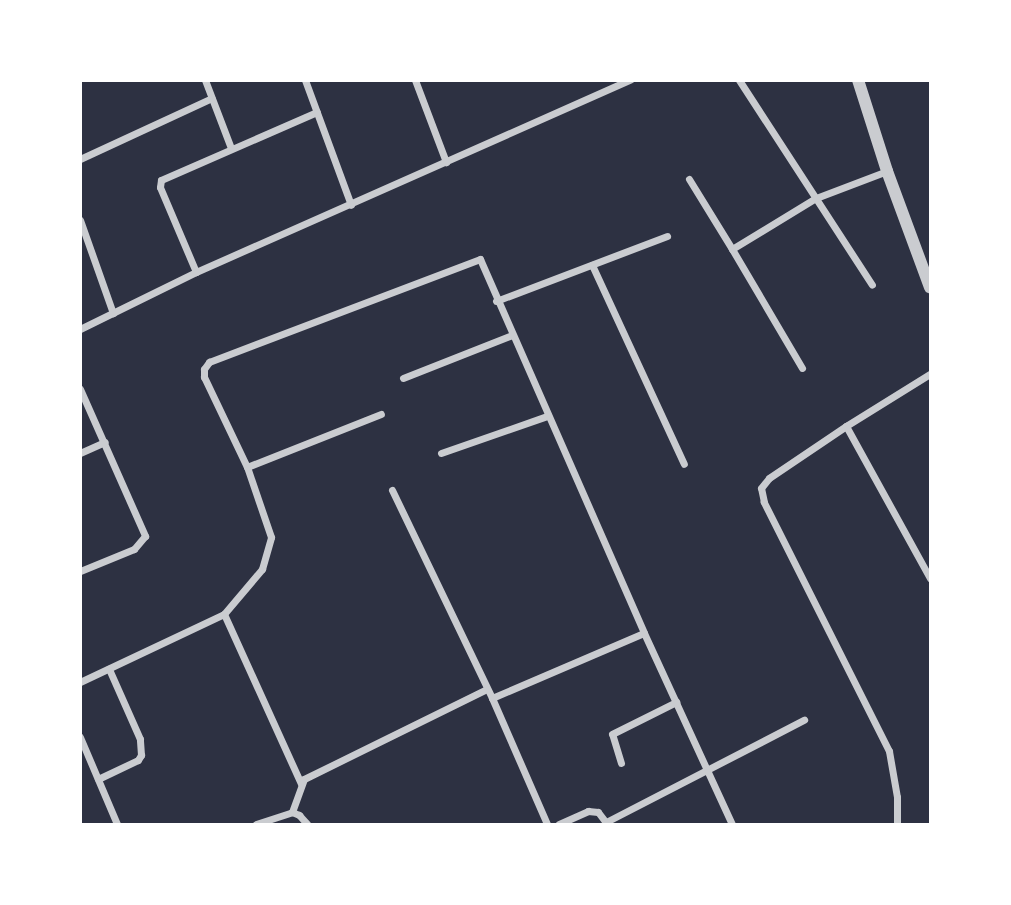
<!DOCTYPE html>
<html>
<head>
<meta charset="utf-8">
<style>
  body { margin:0 }
  #map { position:relative; width:1011px; height:905px; overflow:hidden; background:#2d3142; font-family:"Libre Baskerville",serif }
  div>[style] { position:absolute }
  .minor>* { height:7px; margin:-3.5px; padding:0 3.5px; transform-origin:3.5px; border-radius:3.5px; background:#caccd0 }
  .tertiary>* { height:12px; margin:-6px; padding:0 6px; transform-origin:6px; border-radius:6px; background:#caccd0 }
  span { translate:-50% -50%; white-space:nowrap; text-align:center; line-height:1.15; -webkit-text-stroke:7px #fff; paint-order:stroke }
  .frame { position:absolute; inset:0; border:82px solid #fff; pointer-events:none }
</style>
</head>
<body>
<div id="map">
  <div class="minor">
    <i style="left:205px;top:80px;width:73px;rotate:69.1deg"></i>
    <i style="left:305px;top:80px;width:133px;rotate:69.8deg"></i>
    <i style="left:415px;top:80px;width:88px;rotate:69.3deg"></i>
    <i style="left:739px;top:80px;width:244px;rotate:57deg"></i>
    <i style="left:80px;top:159px;width:145px;rotate:-24.8deg"></i>
    <i style="left:689px;top:179px;width:82px;rotate:58.4deg"></i>
    <i style="left:732px;top:249px;width:98px;rotate:-31.3deg"></i>
    <i style="left:816px;top:198px;width:76px;rotate:-20.8deg"></i>
    <i style="left:80px;top:220px;width:99px;rotate:70.5deg"></i>
    <i style="left:732px;top:249px;width:138px;rotate:59.5deg"></i>
    <i style="left:592px;top:265px;width:219px;rotate:65.2deg"></i>
    <i style="left:196px;top:272px;width:92px;rotate:-113deg"></i>
    <i style="left:160px;top:187px;width:7px;rotate:-82deg"></i>
    <i style="left:161px;top:180px;width:170px;rotate:-23.6deg"></i>
    <i style="left:496px;top:301px;width:183px;rotate:-20.8deg"></i>
    <i style="left:80px;top:329px;width:129px;rotate:-26.2deg"></i>
    <i style="left:196px;top:272px;width:475px;rotate:-23.9deg"></i>
    <i style="left:403px;top:378px;width:117px;rotate:-21.5deg"></i>
    <i style="left:80px;top:389px;width:161px;rotate:66.1deg"></i>
    <i style="left:145px;top:536px;width:17px;rotate:130deg"></i>
    <i style="left:134px;top:549px;width:58px;rotate:157.8deg"></i>
    <i style="left:846px;top:426px;width:174px;rotate:61.1deg"></i>
    <i style="left:80px;top:453px;width:27px;rotate:-24deg"></i>
    <i style="left:441px;top:453px;width:112px;rotate:-19.2deg"></i>
    <i style="left:247px;top:467px;width:144px;rotate:-21.6deg"></i>
    <i style="left:392px;top:490px;width:231px;rotate:64.3deg"></i>
    <i style="left:492px;top:698px;width:137px;rotate:66.4deg"></i>
    <i style="left:224px;top:614px;width:187px;rotate:65.6deg"></i>
    <i style="left:80px;top:682px;width:159px;rotate:-25.3deg"></i>
    <i style="left:224px;top:614px;width:59px;rotate:-49.8deg"></i>
    <i style="left:262px;top:569px;width:33px;rotate:-74deg"></i>
    <i style="left:271px;top:537px;width:74px;rotate:-108.9deg"></i>
    <i style="left:247px;top:467px;width:100px;rotate:-115.5deg"></i>
    <i style="left:204px;top:377px;width:8px;rotate:-90deg"></i>
    <i style="left:204px;top:369px;width:9px;rotate:-54deg"></i>
    <i style="left:209px;top:362px;width:290px;rotate:-20.8deg"></i>
    <i style="left:480px;top:259px;width:408px;rotate:66.3deg"></i>
    <i style="left:644px;top:633px;width:210px;rotate:65.3deg"></i>
    <i style="left:492px;top:698px;width:165px;rotate:-23.2deg"></i>
    <i style="left:80px;top:737px;width:95px;rotate:67deg"></i>
    <i style="left:621px;top:763px;width:30px;rotate:-107deg"></i>
    <i style="left:612px;top:734px;width:72px;rotate:-26.6deg"></i>
    <i style="left:98px;top:779px;width:44px;rotate:-25.4deg"></i>
    <i style="left:138px;top:760px;width:6px;rotate:-59deg"></i>
    <i style="left:141px;top:755px;width:16px;rotate:-94deg"></i>
    <i style="left:140px;top:739px;width:77px;rotate:-113.9deg"></i>
    <i style="left:292px;top:812px;width:35px;rotate:-70deg"></i>
    <i style="left:304px;top:779px;width:204px;rotate:-26.2deg"></i>
    <i style="left:606px;top:822px;width:223px;rotate:-27.3deg"></i>
    <i style="left:256px;top:824px;width:38px;rotate:-18deg"></i>
    <i style="left:292px;top:812px;width:8px;rotate:23deg"></i>
    <i style="left:299px;top:815px;width:12px;rotate:48deg"></i>
    <i style="left:559px;top:824px;width:32px;rotate:-24deg"></i>
    <i style="left:588px;top:811px;width:10px;rotate:6deg"></i>
    <i style="left:598px;top:812px;width:15px;rotate:53deg"></i>
    <i style="left:897px;top:824px;width:27px;rotate:-90deg"></i>
    <i style="left:897px;top:797px;width:47px;rotate:-99.9deg"></i>
    <i style="left:889px;top:751px;width:279px;rotate:-116.7deg"></i>
    <i style="left:764px;top:502px;width:14px;rotate:-102deg"></i>
    <i style="left:761px;top:488px;width:13px;rotate:-51deg"></i>
    <i style="left:769px;top:478px;width:93px;rotate:-34deg"></i>
    <i style="left:846px;top:426px;width:99px;rotate:-31.8deg"></i>
  </div>
  <div class="tertiary">
    <i style="left:858px;top:80px;width:96px;rotate:72.3deg"></i>
    <i style="left:887px;top:171px;width:124px;rotate:69.7deg"></i>
  </div>
  <div class="frame"></div>
</div>
</body>
</html>
